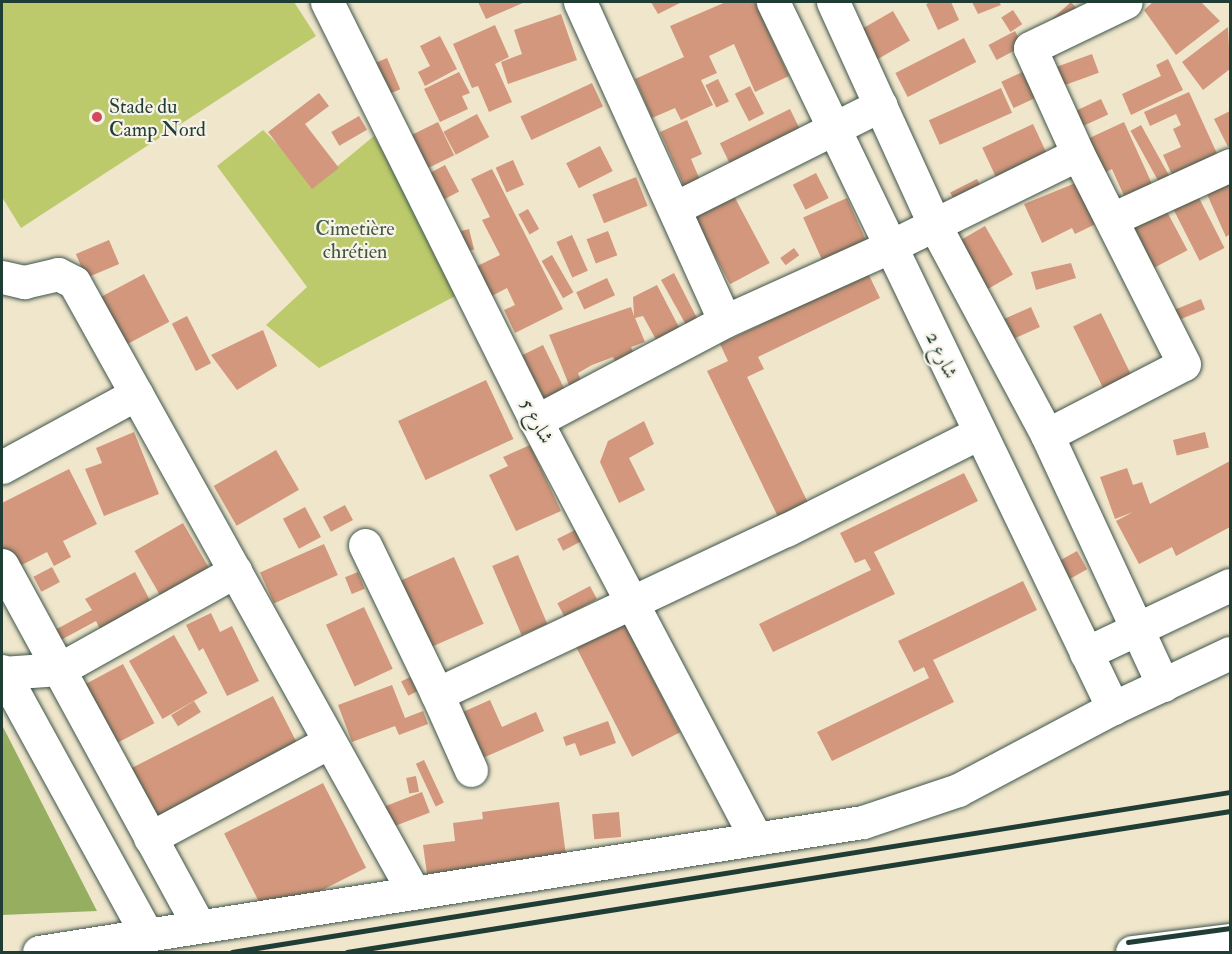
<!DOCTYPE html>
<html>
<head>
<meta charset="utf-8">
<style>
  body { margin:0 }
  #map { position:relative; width:1232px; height:954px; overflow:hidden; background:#f0e6cc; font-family:"IM FELL Double Pica",Amiri,serif }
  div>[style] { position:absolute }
  .green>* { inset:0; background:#bcca6c }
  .forest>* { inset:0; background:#95ae60 }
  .building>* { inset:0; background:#d2977c; transform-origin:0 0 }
  .roads { filter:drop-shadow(0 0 2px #3e564b) drop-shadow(0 0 2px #3e564b) }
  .minor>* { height:33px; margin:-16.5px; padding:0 16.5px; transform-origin:16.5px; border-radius:16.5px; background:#fff }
  .rail>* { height:4.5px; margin:-2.25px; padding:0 2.25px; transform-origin:2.25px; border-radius:2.25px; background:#1f3d34 }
  .dots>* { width:16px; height:16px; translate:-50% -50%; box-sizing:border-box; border:3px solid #f7f3e8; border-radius:50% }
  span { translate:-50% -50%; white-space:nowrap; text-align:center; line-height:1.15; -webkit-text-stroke:4.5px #f7f3e8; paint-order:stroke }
  .poi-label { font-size:20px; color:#1f3d34 }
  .left { translate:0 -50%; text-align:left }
  .park-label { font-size:20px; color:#3e593f }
  .street-label { font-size:20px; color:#1f3d34 }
  .frame { position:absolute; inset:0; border:3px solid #1f3d34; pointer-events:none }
</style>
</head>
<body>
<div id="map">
  <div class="green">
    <i style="clip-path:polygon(2px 2px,294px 2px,316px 36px,21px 228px,2px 197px)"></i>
    <i style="clip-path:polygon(263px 130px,317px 183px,374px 136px,461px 293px,319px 368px,266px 325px,307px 287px,217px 166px)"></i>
  </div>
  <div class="forest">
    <i style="clip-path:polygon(2px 725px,97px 911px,2px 915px)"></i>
  </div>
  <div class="building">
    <i style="clip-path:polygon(478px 2px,525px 2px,486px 19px)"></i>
    <i style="clip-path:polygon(651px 2px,682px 2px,658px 14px)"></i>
    <i style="clip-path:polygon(726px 2px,755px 2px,789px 76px,755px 92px,734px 44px,709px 56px,717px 73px,701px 80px,713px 105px,681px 120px,675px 108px,652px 118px,635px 79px,684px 57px,670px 26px)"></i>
    <i style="clip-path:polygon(932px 2px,951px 2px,959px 20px,938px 30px,926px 4px)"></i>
    <i style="clip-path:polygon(972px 2px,999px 2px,1001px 5px,978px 14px)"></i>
    <i style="left:1071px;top:2px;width:15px;height:27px;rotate:48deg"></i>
    <i style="clip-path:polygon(1153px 2px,1201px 2px,1220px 21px,1176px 55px,1144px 10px)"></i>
    <i style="left:1013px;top:10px;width:17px;height:14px;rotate:57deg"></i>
    <i style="left:893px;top:11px;width:34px;height:47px;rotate:60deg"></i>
    <i style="clip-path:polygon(561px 14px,577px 60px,508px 84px,501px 62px,522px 54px,514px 30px)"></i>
    <i style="clip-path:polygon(495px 25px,509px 57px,495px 64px,512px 102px,489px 112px,478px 86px,472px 88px,453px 44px)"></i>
    <i style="clip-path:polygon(1228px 27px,1230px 69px,1203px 90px,1182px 62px)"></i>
    <i style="left:1015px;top:31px;width:17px;height:30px;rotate:62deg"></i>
    <i style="clip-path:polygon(440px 36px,457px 69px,425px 86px,418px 72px,430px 66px,420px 46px)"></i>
    <i style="left:964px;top:38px;width:27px;height:77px;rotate:63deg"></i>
    <i style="left:1092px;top:54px;width:20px;height:44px;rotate:70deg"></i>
    <i style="left:387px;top:58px;width:34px;height:19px;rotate:67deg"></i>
    <i style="clip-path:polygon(1168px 59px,1183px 90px,1131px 115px,1122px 94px,1161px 76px,1156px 65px)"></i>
    <i style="left:1033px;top:67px;width:29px;height:35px;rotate:65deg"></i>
    <i style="clip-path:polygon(459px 72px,470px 93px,462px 96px,468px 109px,440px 122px,424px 89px)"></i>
    <i style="left:718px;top:79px;width:25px;height:14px;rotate:64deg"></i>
    <i style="left:592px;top:83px;width:26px;height:79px;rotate:65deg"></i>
    <i style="left:750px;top:86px;width:31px;height:17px;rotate:63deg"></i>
    <i style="left:1001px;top:88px;width:27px;height:79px;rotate:66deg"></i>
    <i style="clip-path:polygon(1189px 92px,1219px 158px,1174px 179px,1163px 155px,1181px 147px,1173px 129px,1181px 125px,1176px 114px,1150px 126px,1144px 112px)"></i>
    <i style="clip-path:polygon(319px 93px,329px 106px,305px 124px,339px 168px,312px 189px,268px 132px)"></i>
    <i style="left:1101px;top:99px;width:17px;height:30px;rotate:65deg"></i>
    <i style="left:790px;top:109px;width:30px;height:78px;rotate:64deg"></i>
    <i style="clip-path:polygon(1230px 111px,1230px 145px,1228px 147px,1214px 119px)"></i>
    <i style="left:477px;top:114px;width:26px;height:38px;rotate:62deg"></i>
    <i style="left:359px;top:116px;width:16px;height:32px;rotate:60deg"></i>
    <i style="clip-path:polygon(687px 120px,702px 154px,691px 159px,700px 180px,684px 186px,660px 132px)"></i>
    <i style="left:438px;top:122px;width:37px;height:38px;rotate:64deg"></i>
    <i style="clip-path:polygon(1124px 122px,1157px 195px,1129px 207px,1112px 169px,1098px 176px,1083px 141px)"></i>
    <i style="left:1033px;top:124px;width:40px;height:56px;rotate:65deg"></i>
    <i style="left:1141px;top:125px;width:63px;height:12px;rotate:61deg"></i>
    <i style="left:600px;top:146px;width:28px;height:38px;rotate:63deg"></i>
    <i style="left:513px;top:160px;width:27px;height:19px;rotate:66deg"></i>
    <i style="left:445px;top:165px;width:30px;height:24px;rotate:62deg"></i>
    <i style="clip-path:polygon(492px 169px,563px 309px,515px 333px,504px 310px,515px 305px,507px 288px,482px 301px,467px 271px,500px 255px,482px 220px,490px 217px,471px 179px)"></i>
    <i style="left:816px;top:173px;width:28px;height:26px;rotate:63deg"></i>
    <i style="left:636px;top:177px;width:31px;height:47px;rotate:68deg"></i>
    <i style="left:977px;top:179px;width:20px;height:30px;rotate:63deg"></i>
    <i style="clip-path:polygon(1083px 180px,1102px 221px,1075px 234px,1072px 228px,1042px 243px,1024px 204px)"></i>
    <i style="clip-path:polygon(1230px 181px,1230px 234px,1226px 237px,1206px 192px)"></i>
    <i style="left:1195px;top:190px;width:65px;height:28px;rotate:63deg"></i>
    <i style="left:734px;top:196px;width:76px;height:45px;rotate:62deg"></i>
    <i style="left:847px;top:198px;width:51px;height:48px;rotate:66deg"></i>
    <i style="left:1164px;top:206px;width:50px;height:44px;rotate:62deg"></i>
    <i style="left:528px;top:209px;width:23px;height:11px;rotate:61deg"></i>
    <i style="left:985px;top:226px;width:56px;height:40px;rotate:60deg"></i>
    <i style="left:469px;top:229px;width:21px;height:15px;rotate:76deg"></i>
    <i style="left:608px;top:231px;width:26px;height:23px;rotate:69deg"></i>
    <i style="left:572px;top:235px;width:39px;height:17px;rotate:66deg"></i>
    <i style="left:109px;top:240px;width:26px;height:36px;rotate:67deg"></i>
    <i style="left:794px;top:248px;width:9px;height:17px;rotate:54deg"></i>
    <i style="left:552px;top:255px;width:43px;height:12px;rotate:60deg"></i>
    <i style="clip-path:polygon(1071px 263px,1076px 278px,1036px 290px,1031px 272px)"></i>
    <i style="clip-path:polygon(674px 273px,701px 326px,690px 332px,661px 280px)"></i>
    <i style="clip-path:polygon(868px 273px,880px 298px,758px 357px,764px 369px,747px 377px,811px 509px,781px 523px,707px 371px,728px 361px,720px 344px)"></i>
    <i style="left:144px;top:274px;width:54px;height:57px;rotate:62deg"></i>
    <i style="left:607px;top:278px;width:19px;height:34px;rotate:65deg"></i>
    <i style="clip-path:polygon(657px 285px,682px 333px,659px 345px,643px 316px,635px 318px,645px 342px,631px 347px,636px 358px,617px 366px,613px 357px,592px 365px,578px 373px,583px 386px,571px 390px,549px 335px,631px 307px,634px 316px,633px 297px)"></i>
    <i style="left:1201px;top:299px;width:11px;height:32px;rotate:68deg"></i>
    <i style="left:1031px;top:307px;width:22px;height:33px;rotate:66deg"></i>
    <i style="left:1101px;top:313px;width:80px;height:31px;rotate:64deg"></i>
    <i style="left:187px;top:316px;width:53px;height:17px;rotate:63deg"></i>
    <i style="clip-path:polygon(263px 330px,277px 366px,237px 390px,211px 355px)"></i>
    <i style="left:543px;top:345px;width:55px;height:38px;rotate:64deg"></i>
    <i style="left:486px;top:380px;width:65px;height:97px;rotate:65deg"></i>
    <i style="clip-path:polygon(644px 421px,654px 444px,629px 458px,645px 490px,619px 503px,600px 462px,608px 441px)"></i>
    <i style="clip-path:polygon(134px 432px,159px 494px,104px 516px,85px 469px,102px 463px,96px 448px)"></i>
    <i style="left:1205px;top:432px;width:16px;height:33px;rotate:76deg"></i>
    <i style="clip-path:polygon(530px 445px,561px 511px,516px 531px,489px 475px,508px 466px,503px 457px)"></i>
    <i style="left:276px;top:450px;width:46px;height:72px;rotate:60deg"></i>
    <i style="clip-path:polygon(1230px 461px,1230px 527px,1176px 556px,1172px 547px,1139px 564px,1116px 521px,1133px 512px,1115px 519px,1100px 477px,1127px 468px,1133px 485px,1142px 482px,1150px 504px)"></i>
    <i style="clip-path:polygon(69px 469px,97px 524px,63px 541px,71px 557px,54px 566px,47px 552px,12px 570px,2px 549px,2px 503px)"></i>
    <i style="clip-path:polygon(964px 473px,978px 501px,874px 552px,895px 594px,773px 652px,759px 624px,871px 570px,865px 559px,855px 563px,840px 533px)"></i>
    <i style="left:345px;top:505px;width:17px;height:25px;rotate:62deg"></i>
    <i style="left:305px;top:507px;width:34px;height:25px;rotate:62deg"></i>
    <i style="left:183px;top:523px;width:56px;height:56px;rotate:60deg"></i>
    <i style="left:575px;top:530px;width:13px;height:20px;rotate:63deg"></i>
    <i style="left:324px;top:544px;width:34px;height:70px;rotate:66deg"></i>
    <i style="left:1077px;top:551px;width:21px;height:20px;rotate:61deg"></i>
    <i style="left:518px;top:555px;width:75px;height:28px;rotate:67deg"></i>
    <i style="left:454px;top:557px;width:73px;height:63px;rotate:66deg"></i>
    <i style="left:52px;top:567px;width:17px;height:21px;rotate:62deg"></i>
    <i style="clip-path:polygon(135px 572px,154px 608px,103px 635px,96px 621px,59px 641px,53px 631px,92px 610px,85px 599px)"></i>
    <i style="left:358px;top:572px;width:18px;height:14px;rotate:68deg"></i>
    <i style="clip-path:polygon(1023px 581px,1037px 610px,933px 660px,954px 702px,832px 761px,817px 732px,929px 678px,924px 667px,914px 672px,898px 641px)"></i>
    <i style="left:590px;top:586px;width:15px;height:37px;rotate:62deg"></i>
    <i style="left:364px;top:607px;width:68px;height:42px;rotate:65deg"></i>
    <i style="clip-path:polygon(211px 613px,220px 632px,232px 626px,259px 681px,227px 696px,203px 648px,199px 651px,186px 625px)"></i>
    <i style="left:623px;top:620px;width:126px;height:54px;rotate:63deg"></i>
    <i style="left:174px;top:635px;width:67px;height:52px;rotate:60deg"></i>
    <i style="left:123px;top:664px;width:67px;height:53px;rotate:62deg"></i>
    <i style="left:410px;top:677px;width:16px;height:10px;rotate:63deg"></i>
    <i style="clip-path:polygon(392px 685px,405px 718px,423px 711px,428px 724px,399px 735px,395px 726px,352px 742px,338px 705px)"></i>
    <i style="left:273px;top:696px;width:55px;height:172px;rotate:63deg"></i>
    <i style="clip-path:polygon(490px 700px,502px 727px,536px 712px,544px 731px,476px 761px,456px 715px)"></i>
    <i style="left:194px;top:701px;width:13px;height:27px;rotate:58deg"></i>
    <i style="clip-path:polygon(608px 721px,616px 743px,580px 756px,575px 743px,566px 746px,563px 737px)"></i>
    <i style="left:424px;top:760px;width:47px;height:9px;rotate:65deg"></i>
    <i style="left:416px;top:776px;width:16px;height:10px;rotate:79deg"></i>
    <i style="left:323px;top:783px;width:95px;height:111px;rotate:63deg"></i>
    <i style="left:422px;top:792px;width:22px;height:52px;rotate:69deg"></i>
    <i style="clip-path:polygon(559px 802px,566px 856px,427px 874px,423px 845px,455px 841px,453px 823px,483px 819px,482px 812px)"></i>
    <i style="left:619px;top:812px;width:25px;height:27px;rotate:85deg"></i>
  </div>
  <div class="roads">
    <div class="minor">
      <i style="left:327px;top:2px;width:468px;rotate:63.5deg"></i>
      <i style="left:536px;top:421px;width:470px;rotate:62.2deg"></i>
      <i style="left:580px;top:2px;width:350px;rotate:65.6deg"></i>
      <i style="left:773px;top:2px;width:784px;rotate:64.29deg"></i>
      <i style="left:833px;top:2px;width:244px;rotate:65.5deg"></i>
      <i style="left:934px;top:224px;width:239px;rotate:61.8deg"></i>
      <i style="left:1047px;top:435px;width:276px;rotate:65.1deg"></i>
      <i style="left:675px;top:208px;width:230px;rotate:-26.6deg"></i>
      <i style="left:1112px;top:219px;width:130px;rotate:-24.6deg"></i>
      <i style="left:2px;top:277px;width:23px;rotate:13deg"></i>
      <i style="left:24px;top:282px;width:35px;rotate:-13deg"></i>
      <i style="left:58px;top:274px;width:18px;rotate:27deg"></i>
      <i style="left:74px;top:282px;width:697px;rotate:60.9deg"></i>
      <i style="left:536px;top:421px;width:214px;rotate:-27.9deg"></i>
      <i style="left:725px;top:321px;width:182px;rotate:-24.3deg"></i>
      <i style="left:891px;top:246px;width:208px;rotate:-26.2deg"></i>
      <i style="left:1047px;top:435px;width:154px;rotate:-27.4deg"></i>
      <i style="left:1184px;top:364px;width:235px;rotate:-116.8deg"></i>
      <i style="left:1078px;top:154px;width:116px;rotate:-114.4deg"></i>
      <i style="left:1030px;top:48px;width:106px;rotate:-25.6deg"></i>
      <i style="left:2px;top:467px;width:153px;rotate:-28.6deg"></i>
      <i style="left:365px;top:545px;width:165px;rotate:64.2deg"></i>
      <i style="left:2px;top:565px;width:410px;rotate:61.4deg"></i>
      <i style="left:1086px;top:653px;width:159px;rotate:-25.3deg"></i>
      <i style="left:2px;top:671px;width:301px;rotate:61.2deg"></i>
      <i style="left:2px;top:673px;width:58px;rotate:-3.9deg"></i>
      <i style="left:60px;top:669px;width:201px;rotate:-29.2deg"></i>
      <i style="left:471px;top:770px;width:83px;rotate:-114.1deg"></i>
      <i style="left:437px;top:694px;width:386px;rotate:-25.2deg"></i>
      <i style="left:786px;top:530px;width:216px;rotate:-26.7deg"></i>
      <i style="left:150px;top:838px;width:203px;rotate:-28.2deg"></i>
      <i style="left:39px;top:952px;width:834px;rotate:-8.97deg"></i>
      <i style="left:863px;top:822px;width:100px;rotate:-18.6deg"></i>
      <i style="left:958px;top:790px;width:175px;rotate:-27.9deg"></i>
      <i style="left:1113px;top:708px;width:129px;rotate:-25.2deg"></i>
      <i style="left:1132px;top:952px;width:99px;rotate:-7deg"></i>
    </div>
  </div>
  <div class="rail">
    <i style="left:1128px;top:942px;width:103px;rotate:-7.8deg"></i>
    <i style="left:232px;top:952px;width:1011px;rotate:-9.11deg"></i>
    <i style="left:347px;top:952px;width:894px;rotate:-9.07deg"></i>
  </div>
  <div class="dots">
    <i style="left:97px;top:117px;background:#d1495b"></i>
  </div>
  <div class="poi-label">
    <span class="left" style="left:109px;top:118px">Stade du<br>Camp Nord</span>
  </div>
  <div class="park-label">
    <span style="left:355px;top:240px">Cimetière<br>chrétien</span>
  </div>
  <div class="street-label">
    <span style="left:942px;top:355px;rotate:65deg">شارع 2</span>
    <span style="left:537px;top:421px;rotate:62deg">شارع 5</span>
  </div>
  <div class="frame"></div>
</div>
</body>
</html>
